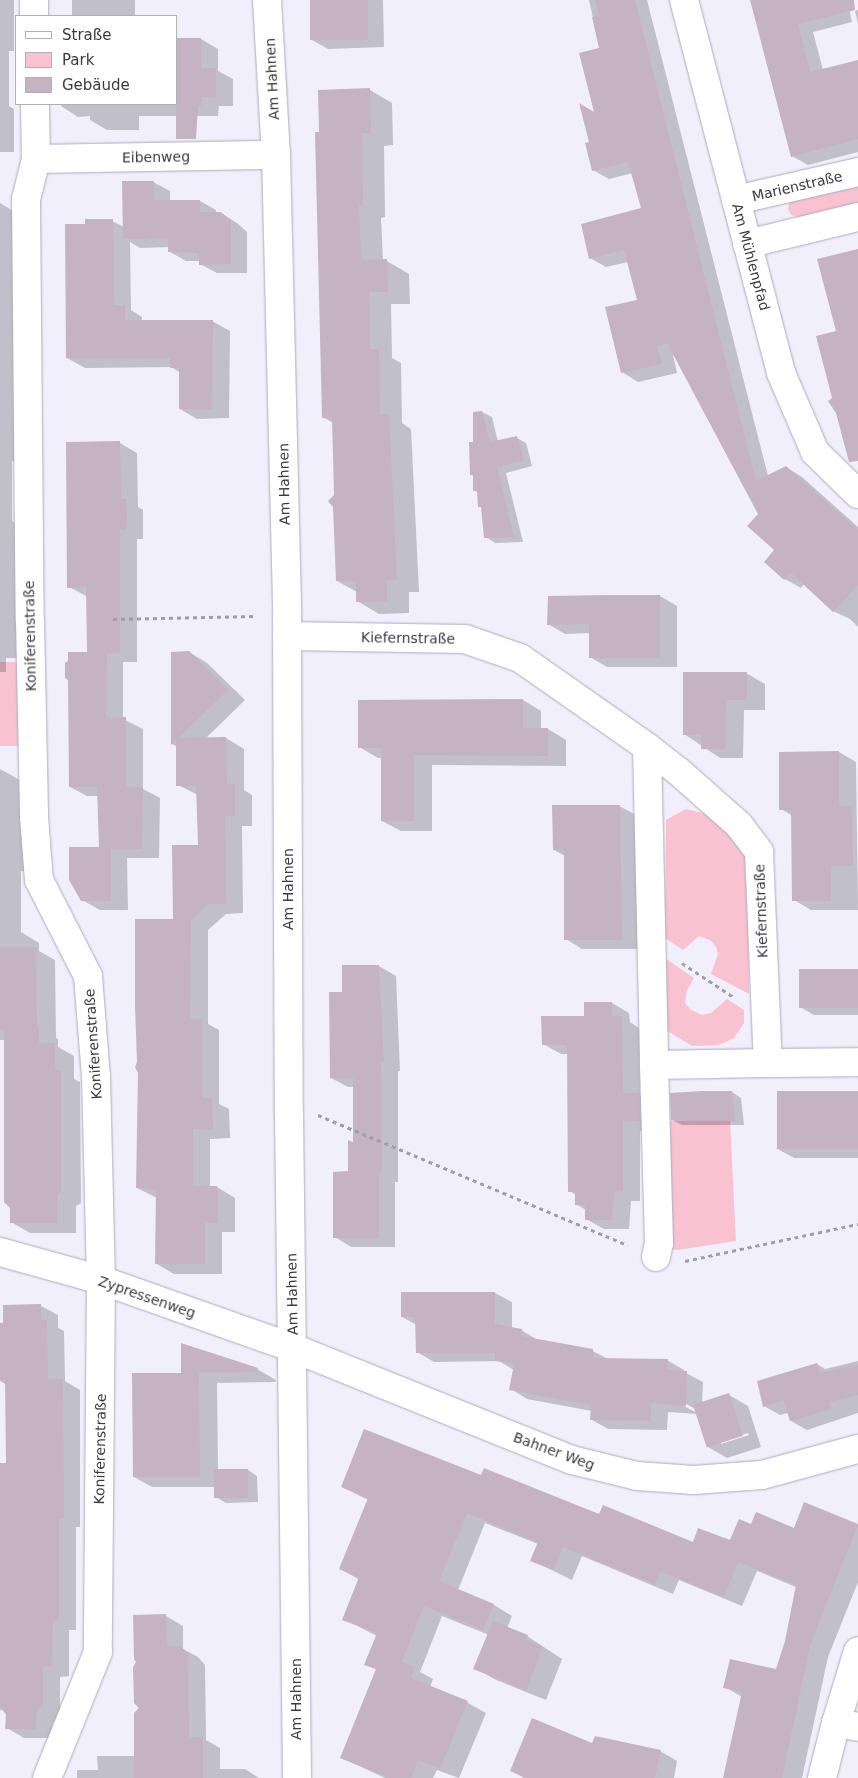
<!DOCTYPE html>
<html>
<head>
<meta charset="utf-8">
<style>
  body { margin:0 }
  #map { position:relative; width:858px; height:1778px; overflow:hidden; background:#f2effd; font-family:"DejaVu Sans",sans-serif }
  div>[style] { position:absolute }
  .green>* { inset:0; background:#f9c2d1; transform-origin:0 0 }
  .shadow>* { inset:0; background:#0003; transform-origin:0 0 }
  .building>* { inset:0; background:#c5b2c3; transform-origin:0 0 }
  .path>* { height:3px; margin-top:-1.5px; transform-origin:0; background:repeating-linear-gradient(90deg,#a19eaa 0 4px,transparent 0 8px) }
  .roads { filter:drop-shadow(0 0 1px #aea9be) drop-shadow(0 0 1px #aea9be) }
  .minor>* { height:28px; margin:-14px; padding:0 14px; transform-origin:14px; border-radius:14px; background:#fff }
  span { translate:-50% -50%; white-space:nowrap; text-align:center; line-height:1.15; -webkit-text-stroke:4px #fff; paint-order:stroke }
  .street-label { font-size:14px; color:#3c3942 }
  .legend { position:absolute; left:15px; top:15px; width:162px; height:90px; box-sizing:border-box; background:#fff; border:1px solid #b1b0b3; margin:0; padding:6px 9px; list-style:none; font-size:15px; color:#3c3942 }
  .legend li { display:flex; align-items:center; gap:10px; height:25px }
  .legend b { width:25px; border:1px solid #b1b0b3 }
</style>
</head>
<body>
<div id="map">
  <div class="green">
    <i style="clip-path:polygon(858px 181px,858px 203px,799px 217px,791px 215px,788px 209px,789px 203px,796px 197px)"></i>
    <i style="left:20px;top:662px;width:84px;height:20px;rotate:90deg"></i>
    <i style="clip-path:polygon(686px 809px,706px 814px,724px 825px,747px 855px,749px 994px,711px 974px,718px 954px,716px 947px,710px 940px,699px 936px,683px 950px,665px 938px,666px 820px)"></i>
    <i style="clip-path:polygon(665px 958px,694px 978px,687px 990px,685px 1003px,691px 1010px,702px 1015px,711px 1013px,727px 999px,744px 1010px,744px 1023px,734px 1038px,719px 1045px,692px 1046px,664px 1029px)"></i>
    <i style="clip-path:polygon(730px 1120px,736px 1241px,678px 1250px,663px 1248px,661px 1121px)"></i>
  </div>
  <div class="shadow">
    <i style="clip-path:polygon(0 0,14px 0,14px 51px,9px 51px,9px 106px,14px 109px,14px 152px,0 152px)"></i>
    <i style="left:72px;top:0;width:63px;height:16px"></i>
    <i style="clip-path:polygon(311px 0,383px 0,384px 47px,328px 49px,312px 40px)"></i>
    <i style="clip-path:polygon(589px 0,647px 0,768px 476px,786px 467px,802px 477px,858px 527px,858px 627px,850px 619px,833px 611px,804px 584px,801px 588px,785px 579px,776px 550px,759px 514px,675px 355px,673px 355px,677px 373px,638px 382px,622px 372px,638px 301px,628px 262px,606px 267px,590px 258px,643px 209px,633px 173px,609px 179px,593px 170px,591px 143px,596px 114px,600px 49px)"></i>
    <i style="clip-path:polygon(752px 0,847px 0,852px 22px,813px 32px,823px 70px,858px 61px,858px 152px,808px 165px,792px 156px)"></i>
    <i style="clip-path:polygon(858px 10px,858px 23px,855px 11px)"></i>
    <i style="clip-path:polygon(201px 39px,218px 49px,218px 71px,233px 79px,233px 106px,219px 106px,218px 116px,139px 116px,139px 130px,107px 130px,90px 120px,90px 116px,78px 117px,61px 106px,61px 104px,176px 104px)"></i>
    <i style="clip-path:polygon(370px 90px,392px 103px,393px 145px,384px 146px,385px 217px,381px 218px,383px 261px,387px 261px,409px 274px,410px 304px,391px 304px,392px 358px,401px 363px,402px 423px,411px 429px,419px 592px,409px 592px,409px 613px,379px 614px,357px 601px,357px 592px,337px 581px,333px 423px,323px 417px,320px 133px)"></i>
    <i style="clip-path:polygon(153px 182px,170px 191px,170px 201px,200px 201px,216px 210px,216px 213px,221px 213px,237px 223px,247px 232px,247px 273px,217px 273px,200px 264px,200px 261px,186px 261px,170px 252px,170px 247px,140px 248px,130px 242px,131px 310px,142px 317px,142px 321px,212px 321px,230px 331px,229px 418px,197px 419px,180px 409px,181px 373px,171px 367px,85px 368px,67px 358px,86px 225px,112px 221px,124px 227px)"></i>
    <i style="clip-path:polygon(0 203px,15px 212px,16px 461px,12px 461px,12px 521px,15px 523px,18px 658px,6px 658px,6px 672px,0 672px)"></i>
    <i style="clip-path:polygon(482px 412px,492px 417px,498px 442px,517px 438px,526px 443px,532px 466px,506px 473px,523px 542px,495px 543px,486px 537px,483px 509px,479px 506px,478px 493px,474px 490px,474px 476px,471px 475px,474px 444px)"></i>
    <i style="clip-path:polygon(120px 443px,137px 453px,138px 507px,143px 510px,143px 539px,137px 539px,137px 662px,123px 662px,123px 719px,143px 729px,143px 789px,160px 798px,159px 858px,127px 858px,128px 910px,100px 910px,82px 900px,100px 848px,99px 796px,87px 796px,70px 787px,69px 679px,66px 677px,69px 653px,88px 653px,88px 597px,69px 587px)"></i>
    <i style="clip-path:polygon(660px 596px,677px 606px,677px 667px,607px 667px,590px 657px,590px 633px,565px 634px,548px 624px)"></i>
    <i style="clip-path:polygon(189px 652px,207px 663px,245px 700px,205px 739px,226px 738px,244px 749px,244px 790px,252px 795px,252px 826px,242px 826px,243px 913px,226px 914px,208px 930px,208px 1024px,219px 1030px,219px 1104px,229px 1109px,230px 1138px,210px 1139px,210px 1187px,217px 1187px,235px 1198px,235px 1232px,222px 1232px,222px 1274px,174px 1274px,157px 1264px,157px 1198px,137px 1188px,137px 1132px,139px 1132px,174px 920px,199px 846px,198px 795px,178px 785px,178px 747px,172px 744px,173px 653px)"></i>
    <i style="clip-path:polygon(746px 673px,765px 684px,765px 710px,744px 710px,743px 758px,720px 758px,684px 734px)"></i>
    <i style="clip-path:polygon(523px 700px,541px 711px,541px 729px,548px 729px,566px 740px,566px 766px,432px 765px,432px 831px,401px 831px,382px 821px,382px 758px,378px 758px,359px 747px)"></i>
    <i style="clip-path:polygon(839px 752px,856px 762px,858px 910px,811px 910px,794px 900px,793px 816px,781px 809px)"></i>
    <i style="clip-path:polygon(0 769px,20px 780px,22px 843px,26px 846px,26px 871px,21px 871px,21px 932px,39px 943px,39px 951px,55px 960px,56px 1038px,58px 1039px,58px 1047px,74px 1056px,74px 1079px,80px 1082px,81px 1203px,76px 1206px,76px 1233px,30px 1233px,11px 1222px,5px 1040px,0 1040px)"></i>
    <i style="clip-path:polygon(619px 806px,636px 815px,638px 949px,582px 949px,566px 939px,565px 856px,554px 850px)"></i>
    <i style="clip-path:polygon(379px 966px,396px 976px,400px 1071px,398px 1071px,398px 1182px,395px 1182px,395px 1247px,351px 1247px,335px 1237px,354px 1144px,354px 1087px,348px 1087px,331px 1078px)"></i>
    <i style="clip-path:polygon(858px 969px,858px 1015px,814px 1015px,800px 1007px)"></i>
    <i style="clip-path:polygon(612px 1003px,629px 1013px,630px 1022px,639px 1028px,640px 1095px,656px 1104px,657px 1130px,640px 1131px,640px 1201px,631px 1201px,629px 1229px,604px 1229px,586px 1219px,586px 1210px,576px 1204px,576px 1195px,570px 1191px,569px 1054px,561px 1054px,543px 1044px)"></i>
    <i style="clip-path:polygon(732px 1092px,741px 1098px,744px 1125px,682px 1125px,672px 1120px)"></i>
    <i style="clip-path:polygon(858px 1092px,858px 1158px,794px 1158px,776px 1148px)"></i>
    <i style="clip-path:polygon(evenodd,495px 1293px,512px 1302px,512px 1328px,521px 1330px,538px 1340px,593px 1351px,608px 1359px,667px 1360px,684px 1370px,684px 1372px,703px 1382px,702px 1403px,729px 1395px,748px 1406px,761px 1447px,727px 1458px,708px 1447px,698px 1414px,668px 1412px,667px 1430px,608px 1429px,592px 1420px,592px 1411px,527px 1399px,511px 1389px,514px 1370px,499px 1361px,434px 1362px,417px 1352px,417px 1325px,402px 1317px,495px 1293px,681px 1401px,697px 1410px,697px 1413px,680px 1404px,681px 1401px,495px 1293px,748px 1433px,749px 1435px,721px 1444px,721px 1442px,748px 1433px)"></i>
    <i style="clip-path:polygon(41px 1306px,58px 1315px,58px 1328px,64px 1331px,65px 1381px,80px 1390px,80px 1527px,76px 1527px,76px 1630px,69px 1630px,69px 1676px,60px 1677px,60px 1712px,52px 1725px,52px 1738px,24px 1738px,7px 1728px,7px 1711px,0 1710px,0 1465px,7px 1465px,7px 1385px,0 1381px,0 1325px)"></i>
    <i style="clip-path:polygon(858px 1361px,858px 1413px,807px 1430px,791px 1421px,788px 1413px,780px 1415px,764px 1406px,817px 1364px,825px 1369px)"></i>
    <i style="clip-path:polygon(257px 1369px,276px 1380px,275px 1382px,217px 1383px,218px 1470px,248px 1470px,257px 1476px,258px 1502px,226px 1503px,216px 1497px,216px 1487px,152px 1487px,134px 1477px,183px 1374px)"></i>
    <i style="clip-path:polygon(481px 1477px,693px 1543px,730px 1542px,751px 1526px,794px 1529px,805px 1504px,858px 1525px,858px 1582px,828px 1657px,802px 1778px,724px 1778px,742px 1697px,725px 1687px,777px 1671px,786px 1641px,796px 1587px,757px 1571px,742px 1606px,679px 1580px,673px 1594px,582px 1556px,572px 1580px,531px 1560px,538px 1544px,485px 1523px,458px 1590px,494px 1605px,512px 1616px,507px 1628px,527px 1636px,562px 1659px,546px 1700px,494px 1679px,475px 1668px,489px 1635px,442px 1616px,420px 1672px,433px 1679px,430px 1687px,468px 1703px,486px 1713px,459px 1778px,437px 1770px,433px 1778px,385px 1778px,342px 1758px,377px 1670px,366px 1664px,377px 1636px,344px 1619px,360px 1580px,340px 1569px,368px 1500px,342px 1487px)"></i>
    <i style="clip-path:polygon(166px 1616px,183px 1626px,183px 1649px,198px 1657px,205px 1665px,206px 1740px,220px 1748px,220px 1769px,245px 1769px,259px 1778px,77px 1778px,77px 1770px,98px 1770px,97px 1756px,135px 1756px,141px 1708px)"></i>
    <i style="clip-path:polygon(593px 1745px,660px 1751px,677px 1761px,674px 1778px,524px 1778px,512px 1771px)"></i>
  </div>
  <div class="building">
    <i style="left:310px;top:0;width:58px;height:40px"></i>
    <i style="clip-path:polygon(595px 0,635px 0,756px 481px,786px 466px,858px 530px,858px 585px,833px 612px,791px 573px,784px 580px,764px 562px,774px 550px,747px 526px,758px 514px,667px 343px,657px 346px,662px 364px,621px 373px,605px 307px,637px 300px,624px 250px,589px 259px,581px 224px,641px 208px,628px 162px,592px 171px,585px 143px,589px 142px,579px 103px,594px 112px,579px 53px,599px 48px,592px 17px,599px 16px)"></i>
    <i style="clip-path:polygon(750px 0,854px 0,855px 10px,798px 24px,810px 72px,858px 60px,858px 139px,791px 157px)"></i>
    <i style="clip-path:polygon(176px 38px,201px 38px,201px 68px,216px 68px,216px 97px,202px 97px,201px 106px,198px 106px,196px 139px,176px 139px)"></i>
    <i style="clip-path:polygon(370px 88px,371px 133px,362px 133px,363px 205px,359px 205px,361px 260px,387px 259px,388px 292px,369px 292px,370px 349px,379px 349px,380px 415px,389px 415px,397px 580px,387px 580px,387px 601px,356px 602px,356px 581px,336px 581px,333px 507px,328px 501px,334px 495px,332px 417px,322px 418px,315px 132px,319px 132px,318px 90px)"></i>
    <i style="clip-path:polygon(122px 181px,154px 181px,154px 200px,200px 200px,200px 212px,221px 212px,231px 221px,231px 264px,199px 265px,199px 253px,168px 252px,168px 238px,123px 239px)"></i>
    <i style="clip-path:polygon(85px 219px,113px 219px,114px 305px,125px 305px,125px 320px,213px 320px,212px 409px,179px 409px,179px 368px,170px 368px,170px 358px,66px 358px,65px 224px,85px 224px)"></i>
    <i style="clip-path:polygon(858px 249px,858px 461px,849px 462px,836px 413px,828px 401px,832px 398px,816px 336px,836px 331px,817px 259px)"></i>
    <i style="clip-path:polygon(482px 411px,490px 442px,517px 436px,524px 460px,497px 467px,514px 537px,484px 538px,481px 507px,478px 507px,477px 491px,473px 491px,473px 475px,470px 475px,469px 442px,473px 442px,473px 412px)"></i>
    <i style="clip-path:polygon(120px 441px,121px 499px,126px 499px,127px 515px,126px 530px,120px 530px,120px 653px,107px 653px,106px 718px,126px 717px,126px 787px,143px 787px,142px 849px,111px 849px,111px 901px,81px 901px,69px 880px,69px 847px,99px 847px,97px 787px,69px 787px,68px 680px,65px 678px,65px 663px,68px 661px,68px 652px,87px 652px,86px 587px,67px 588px,66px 442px)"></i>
    <i style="clip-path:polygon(610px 595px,660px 595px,660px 658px,589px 658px,589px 624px,547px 625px,548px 596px)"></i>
    <i style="clip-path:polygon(189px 651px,228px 690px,178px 738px,226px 737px,227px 784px,235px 784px,235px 816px,225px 816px,226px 904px,208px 904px,191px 920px,190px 1019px,202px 1019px,202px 1098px,212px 1098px,213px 1129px,193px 1129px,193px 1186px,217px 1186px,218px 1223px,205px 1223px,205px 1264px,155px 1264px,156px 1189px,136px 1188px,138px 1073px,135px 1067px,137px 1062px,135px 1005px,135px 919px,173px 919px,172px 845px,198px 845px,196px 786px,176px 786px,176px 739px,171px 745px,171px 652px)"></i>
    <i style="clip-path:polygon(683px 672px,747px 672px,747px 700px,726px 700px,725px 749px,701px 749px,701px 735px,683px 735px)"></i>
    <i style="clip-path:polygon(523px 699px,523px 728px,548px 728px,548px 756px,414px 755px,414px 821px,381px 821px,381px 748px,358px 748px,358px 700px)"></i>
    <i style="clip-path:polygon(839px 751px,839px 806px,852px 806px,853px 866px,831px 866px,831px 901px,792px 901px,791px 810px,779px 810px,779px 752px)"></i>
    <i style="clip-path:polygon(552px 805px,620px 805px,622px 940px,564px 940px,564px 850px,553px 850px)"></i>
    <i style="clip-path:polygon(0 947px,36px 947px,37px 1027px,39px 1026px,39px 1043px,55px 1043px,55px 1070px,61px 1070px,61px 1192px,57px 1195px,57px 1223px,10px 1223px,10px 1208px,4px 1202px,4px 1029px,0 1029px)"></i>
    <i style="clip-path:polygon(342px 965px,379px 965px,384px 1062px,381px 1062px,382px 1173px,379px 1173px,379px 1238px,333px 1238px,333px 1172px,348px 1171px,348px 1140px,353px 1142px,353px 1078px,330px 1078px,329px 992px,342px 992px)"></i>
    <i style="left:799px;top:969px;width:59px;height:39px"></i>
    <i style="clip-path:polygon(584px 1002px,612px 1002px,612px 1016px,622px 1016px,623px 1093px,639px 1093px,640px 1121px,623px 1121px,623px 1191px,614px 1192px,612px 1220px,585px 1220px,585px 1205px,575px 1205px,575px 1192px,568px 1192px,567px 1045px,542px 1045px,541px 1016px,584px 1016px)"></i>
    <i style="clip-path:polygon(703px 1091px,732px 1091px,735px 1121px,671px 1120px,670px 1093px)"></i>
    <i style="left:777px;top:1091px;width:81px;height:58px"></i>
    <i style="clip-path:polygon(401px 1292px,495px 1292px,495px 1324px,522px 1329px,521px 1336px,593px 1349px,593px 1358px,668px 1359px,667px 1370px,687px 1371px,686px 1406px,651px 1403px,651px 1421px,590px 1420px,591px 1405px,509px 1390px,514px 1364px,495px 1361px,495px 1353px,416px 1353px,415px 1317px,401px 1317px)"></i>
    <i style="clip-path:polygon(41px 1304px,41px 1320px,47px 1320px,48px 1379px,63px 1379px,64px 1518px,59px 1518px,59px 1620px,53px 1620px,52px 1667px,43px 1667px,43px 1702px,36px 1715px,36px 1729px,5px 1729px,6px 1715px,0 1706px,0 1463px,6px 1463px,5px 1380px,0 1380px,0 1323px,3px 1323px,3px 1305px)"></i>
    <i style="clip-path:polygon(181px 1343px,258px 1368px,257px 1372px,199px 1373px,200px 1477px,133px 1477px,132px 1373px,181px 1373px)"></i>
    <i style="clip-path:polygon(817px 1363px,820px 1373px,858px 1365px,858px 1395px,829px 1402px,831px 1409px,790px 1421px,783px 1400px,763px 1407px,757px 1381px)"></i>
    <i style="left:729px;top:1393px;width:45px;height:38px;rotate:72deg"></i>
    <i style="clip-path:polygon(364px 1429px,481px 1475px,484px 1468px,599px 1514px,603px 1505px,693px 1542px,698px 1528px,730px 1540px,739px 1519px,751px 1524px,756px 1512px,794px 1528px,804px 1502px,858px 1524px,810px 1646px,782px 1778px,723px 1778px,742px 1692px,723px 1688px,730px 1659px,776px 1669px,785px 1641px,796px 1585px,738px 1562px,724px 1597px,660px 1571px,655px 1584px,563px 1547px,553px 1570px,530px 1561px,538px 1542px,467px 1513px,439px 1581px,494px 1604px,483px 1630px,424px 1606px,402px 1662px,415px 1667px,411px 1678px,468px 1701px,440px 1769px,418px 1760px,411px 1778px,390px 1778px,340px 1758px,376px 1669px,364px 1665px,377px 1633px,342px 1620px,359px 1577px,339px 1569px,368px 1498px,341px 1487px)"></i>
    <i style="left:214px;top:1469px;width:34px;height:29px"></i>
    <i style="clip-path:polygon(166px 1614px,167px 1646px,181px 1646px,188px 1654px,189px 1737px,203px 1737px,203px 1778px,134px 1778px,134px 1713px,139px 1708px,134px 1703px,133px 1667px,136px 1662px,134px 1659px,133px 1615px)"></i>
    <i style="clip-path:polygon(493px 1621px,528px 1635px,526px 1640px,543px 1647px,526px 1690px,473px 1669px)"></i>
    <i style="clip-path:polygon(532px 1718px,592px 1743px,595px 1736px,661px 1750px,655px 1778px,526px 1778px,510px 1771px)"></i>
  </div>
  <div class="path">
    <i style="left:113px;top:619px;width:144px;rotate:-1.2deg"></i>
    <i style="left:682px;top:963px;width:64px;rotate:33.4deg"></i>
    <i style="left:318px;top:1115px;width:336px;rotate:22.8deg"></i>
    <i style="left:685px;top:1261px;width:177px;rotate:-12.1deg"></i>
  </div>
  <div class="roads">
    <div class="minor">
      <i style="left:34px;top:0;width:16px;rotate:90deg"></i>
      <i style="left:267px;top:0;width:155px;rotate:86.7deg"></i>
      <i style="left:276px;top:155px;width:460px;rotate:88.6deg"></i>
      <i style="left:287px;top:615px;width:497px;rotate:89.8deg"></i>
      <i style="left:289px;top:1112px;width:666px;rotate:89.31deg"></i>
      <i style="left:684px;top:0;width:385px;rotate:75.4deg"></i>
      <i style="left:781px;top:373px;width:86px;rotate:66.7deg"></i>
      <i style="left:815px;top:452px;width:60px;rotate:44.3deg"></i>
      <i style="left:35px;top:104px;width:55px;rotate:89deg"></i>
      <i style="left:36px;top:159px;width:41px;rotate:104deg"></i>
      <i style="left:26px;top:199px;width:422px;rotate:89.5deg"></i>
      <i style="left:30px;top:621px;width:196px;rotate:88.8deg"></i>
      <i style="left:34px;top:817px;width:63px;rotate:85.5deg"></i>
      <i style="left:39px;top:880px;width:108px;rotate:63deg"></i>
      <i style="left:88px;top:976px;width:101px;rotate:85.5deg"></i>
      <i style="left:96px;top:1077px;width:203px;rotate:88.6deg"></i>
      <i style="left:101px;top:1280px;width:372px;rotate:90.5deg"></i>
      <i style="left:98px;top:1652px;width:136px;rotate:112deg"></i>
      <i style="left:36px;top:159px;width:240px;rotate:-1deg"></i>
      <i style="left:736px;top:200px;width:125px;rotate:-12.9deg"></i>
      <i style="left:747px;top:244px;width:114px;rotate:-13.7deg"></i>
      <i style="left:287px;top:636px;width:178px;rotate:1deg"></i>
      <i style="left:465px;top:639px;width:58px;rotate:19.1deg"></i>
      <i style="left:520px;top:658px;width:155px;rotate:35deg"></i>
      <i style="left:647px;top:747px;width:39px;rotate:38deg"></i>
      <i style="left:678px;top:771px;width:81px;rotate:41.5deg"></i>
      <i style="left:739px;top:825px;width:34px;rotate:53deg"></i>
      <i style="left:759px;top:852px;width:211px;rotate:87.6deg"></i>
      <i style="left:768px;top:1063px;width:90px;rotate:-0.6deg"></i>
      <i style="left:647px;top:747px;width:318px;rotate:88.7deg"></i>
      <i style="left:0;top:1252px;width:105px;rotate:15.5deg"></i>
      <i style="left:101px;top:1280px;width:204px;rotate:19.5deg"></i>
      <i style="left:293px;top:1348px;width:301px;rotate:21.9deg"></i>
      <i style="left:572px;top:1460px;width:67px;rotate:13.8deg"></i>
      <i style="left:637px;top:1476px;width:57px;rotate:4deg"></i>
      <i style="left:694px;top:1480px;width:68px;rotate:-4.2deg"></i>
      <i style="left:762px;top:1475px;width:99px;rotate:-15.2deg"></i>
      <i style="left:656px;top:1257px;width:14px;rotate:-78deg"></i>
      <i style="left:659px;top:1243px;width:178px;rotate:-91.6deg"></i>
      <i style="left:654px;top:1065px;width:114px;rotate:-1deg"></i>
      <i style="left:836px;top:1723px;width:22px;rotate:10deg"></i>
      <i style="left:822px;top:1778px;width:57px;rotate:-75.7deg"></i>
      <i style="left:836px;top:1723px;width:75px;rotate:-73deg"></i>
    </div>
  </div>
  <div class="street-label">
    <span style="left:272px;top:79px;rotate:-93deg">Am Hahnen</span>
    <span style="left:156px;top:157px;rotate:-1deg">Eibenweg</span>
    <span style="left:797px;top:186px;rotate:-13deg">Marienstraße</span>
    <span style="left:751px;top:257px;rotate:75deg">Am Mühlenpfad</span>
    <span style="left:284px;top:484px;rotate:-91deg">Am Hahnen</span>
    <span style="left:30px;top:636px;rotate:-91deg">Koniferenstraße</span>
    <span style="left:408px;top:638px;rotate:1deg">Kiefernstraße</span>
    <span style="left:288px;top:889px;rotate:-90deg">Am Hahnen</span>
    <span style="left:761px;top:911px;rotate:-92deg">Kiefernstraße</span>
    <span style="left:93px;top:1044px;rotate:-94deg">Koniferenstraße</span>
    <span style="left:292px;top:1294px;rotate:-91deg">Am Hahnen</span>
    <span style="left:147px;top:1297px;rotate:19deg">Zypressenweg</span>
    <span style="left:100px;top:1449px;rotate:-89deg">Koniferenstraße</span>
    <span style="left:554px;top:1451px;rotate:20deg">Bahner Weg</span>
    <span style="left:296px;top:1699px;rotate:-90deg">Am Hahnen</span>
  </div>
  <ul class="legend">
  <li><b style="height:6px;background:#fff"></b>Straße</li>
  <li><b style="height:14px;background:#f9c2d1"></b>Park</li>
  <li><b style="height:14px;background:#c5b2c3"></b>Gebäude</li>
  </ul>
</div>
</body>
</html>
